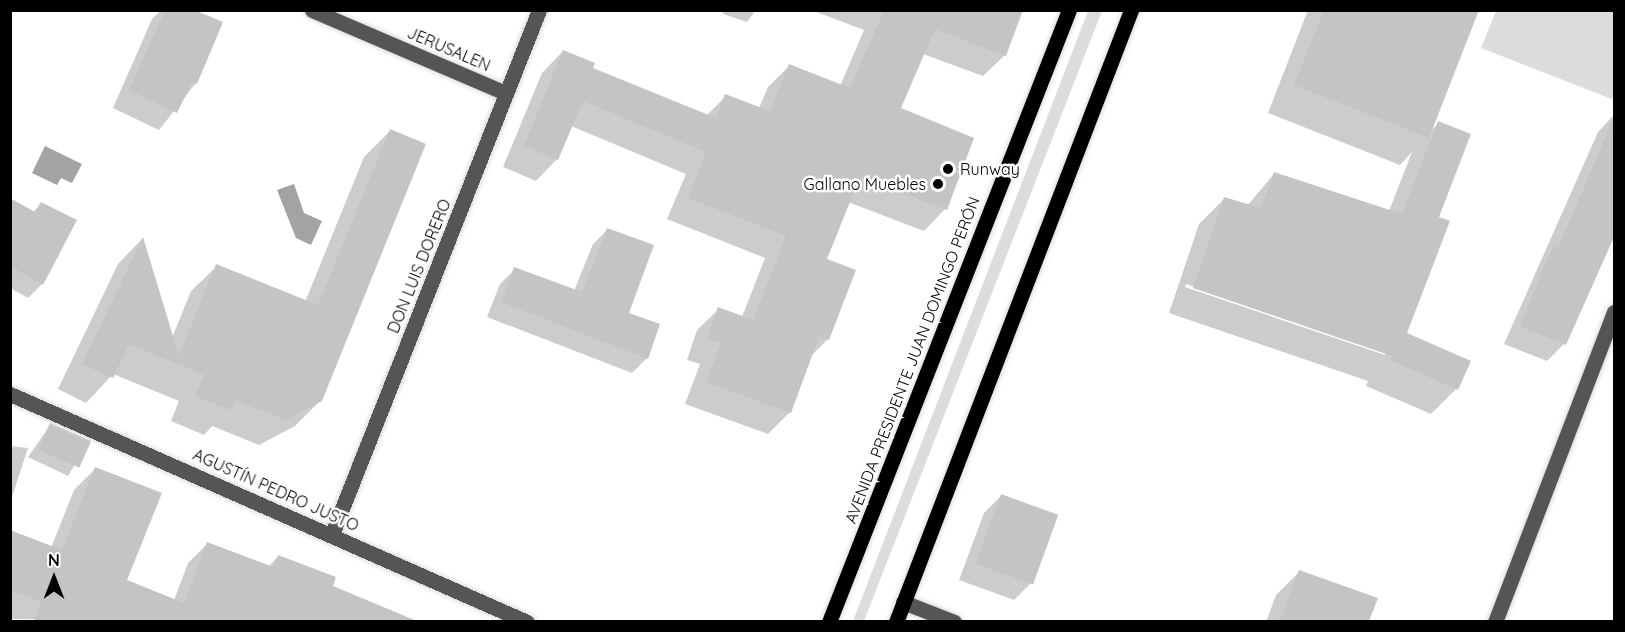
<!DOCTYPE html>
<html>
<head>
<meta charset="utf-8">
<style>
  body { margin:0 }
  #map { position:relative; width:1625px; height:632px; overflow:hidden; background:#fff; font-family:Quicksand,sans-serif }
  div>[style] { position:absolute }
  .green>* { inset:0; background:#dcdcdc }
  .water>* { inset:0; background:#a3a3a3 }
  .shadow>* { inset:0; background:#0003 }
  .building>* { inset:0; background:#c4c4c4; transform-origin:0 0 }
  .roads { filter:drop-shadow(0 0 2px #dbdbdb) drop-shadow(0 0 2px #dbdbdb) }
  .minor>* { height:15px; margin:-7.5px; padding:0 7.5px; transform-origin:7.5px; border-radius:7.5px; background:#555 }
  .major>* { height:15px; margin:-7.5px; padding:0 7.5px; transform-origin:7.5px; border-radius:7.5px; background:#000 }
  .dots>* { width:16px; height:16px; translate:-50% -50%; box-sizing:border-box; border:3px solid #fff; border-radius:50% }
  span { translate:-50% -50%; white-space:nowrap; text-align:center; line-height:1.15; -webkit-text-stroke:5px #fff; paint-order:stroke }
  .street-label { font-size:16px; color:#000 }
  .poi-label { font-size:16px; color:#000 }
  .left { translate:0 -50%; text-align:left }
  .right { translate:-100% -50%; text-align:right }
  .frame { position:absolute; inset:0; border:12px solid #000; pointer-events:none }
  .north { position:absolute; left:24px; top:548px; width:60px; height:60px; -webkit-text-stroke:4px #fff; paint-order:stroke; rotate:0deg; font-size:16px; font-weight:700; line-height:24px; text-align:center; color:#000 }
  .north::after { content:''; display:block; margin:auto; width:21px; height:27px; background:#000; clip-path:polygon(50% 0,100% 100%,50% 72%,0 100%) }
</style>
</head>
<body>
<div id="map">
  <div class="green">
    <i style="clip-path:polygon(1088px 11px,1102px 11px,864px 621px,853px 621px)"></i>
    <i style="clip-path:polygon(1496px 11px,1614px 11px,1614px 100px,1481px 48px)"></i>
  </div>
  <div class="water">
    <i style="clip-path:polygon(45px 146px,82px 164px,72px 183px,61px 178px,57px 185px,32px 173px)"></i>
    <i style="clip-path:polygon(294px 184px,304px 213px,322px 221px,311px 245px,296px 238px,277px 190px)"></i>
  </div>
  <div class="shadow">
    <i style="clip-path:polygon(161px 10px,190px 10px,196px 83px,159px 130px,113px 108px,152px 19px)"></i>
    <i style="clip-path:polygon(724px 10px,756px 10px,747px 22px,723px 14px)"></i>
    <i style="clip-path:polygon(811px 10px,1022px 10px,1005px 55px,983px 76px,923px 54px,899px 109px,945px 209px,924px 231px,848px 202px,825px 260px,854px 271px,827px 340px,811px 356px,790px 412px,768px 434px,685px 404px,700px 364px,687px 360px,697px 330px,719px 309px,742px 317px,765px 258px,667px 219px,686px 174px,571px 126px,557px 159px,536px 181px,503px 167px,542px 73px,563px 51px,591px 69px,706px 116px,726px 96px,759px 108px,768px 87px,790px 65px,840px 86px,864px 30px)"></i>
    <i style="clip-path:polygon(evenodd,1308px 10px,1477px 10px,1429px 132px,1439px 123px,1437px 217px,1405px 334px,1469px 362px,1456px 389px,1431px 414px,1366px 386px,1368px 381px,1169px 313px,1199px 224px,1224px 199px,1247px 206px,1274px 174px,1389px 211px,1412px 152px,1400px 165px,1268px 113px,1308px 10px,1186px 284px,1385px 352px,1385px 355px,1185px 287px,1186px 284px)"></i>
    <i style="clip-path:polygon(1614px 115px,1614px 230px,1564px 344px,1547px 361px,1504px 344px,1598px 132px)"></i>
    <i style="clip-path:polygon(390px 131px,321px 400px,295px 426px,259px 445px,212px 426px,204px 435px,171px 421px,179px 401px,113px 374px,86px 403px,58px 389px,118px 264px,142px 239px,172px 338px,191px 291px,217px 266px,305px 302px,364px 157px)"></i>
    <i style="clip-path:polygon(41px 204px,42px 284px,28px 298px,10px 288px,10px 235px)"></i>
    <i style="clip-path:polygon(608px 229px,627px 314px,647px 358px,632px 373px,487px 317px,500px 284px,515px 269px,574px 291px,593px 244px)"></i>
    <i style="clip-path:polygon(51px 424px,89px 441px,68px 476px,28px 457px)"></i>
    <i style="clip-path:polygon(10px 446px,28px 448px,10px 503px)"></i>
    <i style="clip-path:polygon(95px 469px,125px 581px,174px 600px,188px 563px,207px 544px,268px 567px,278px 557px,393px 622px,10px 619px,10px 532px,51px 548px,74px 490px)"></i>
    <i style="clip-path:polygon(1001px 496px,1031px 583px,1014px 600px,959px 580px,984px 513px)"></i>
    <i style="clip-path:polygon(1299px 572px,1376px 599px,1368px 622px,1266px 622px,1276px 595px)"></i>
  </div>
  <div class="building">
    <i style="clip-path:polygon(165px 10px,194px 10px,223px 22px,197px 84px,192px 82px,177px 113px,129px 90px)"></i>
    <i style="clip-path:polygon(884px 10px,1023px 10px,1006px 56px,935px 29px,901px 108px,974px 138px,947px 210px,860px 177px,827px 259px,856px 270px,829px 340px,819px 337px,791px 413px,706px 382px,721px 343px,707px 338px,718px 307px,753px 320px,786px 236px,688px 198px,706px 152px,583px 101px,558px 160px,524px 146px,563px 50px,595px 63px,593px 68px,716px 118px,725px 94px,770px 111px,789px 64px,850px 88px)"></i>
    <i style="clip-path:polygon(1324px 10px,1479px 10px,1429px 138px,1294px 85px)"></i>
    <i style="clip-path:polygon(1614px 117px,1614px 237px,1566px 345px,1520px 326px,1553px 246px,1558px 248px)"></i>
    <i style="clip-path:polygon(1438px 121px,1471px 134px,1439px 217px,1450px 221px,1407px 333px,1471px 361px,1458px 390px,1390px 360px,1392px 356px,1193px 288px,1224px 197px,1261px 208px,1274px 172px,1402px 214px)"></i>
    <i style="clip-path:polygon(390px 129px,426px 144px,322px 401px,285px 420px,235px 400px,231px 410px,195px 396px,204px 375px,129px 344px,113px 378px,82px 364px,143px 237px,179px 356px,216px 264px,318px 305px)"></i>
    <i style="clip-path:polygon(10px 198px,35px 212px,41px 202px,77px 220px,43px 285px,10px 266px)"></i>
    <i style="clip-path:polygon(607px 228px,654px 245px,629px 313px,660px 324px,648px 359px,501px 302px,514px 267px,582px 292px)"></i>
    <i style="left:50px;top:423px;width:45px;height:29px;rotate:24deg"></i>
    <i style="clip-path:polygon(95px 467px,162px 493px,127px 580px,184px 603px,207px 542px,273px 567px,278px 555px,336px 577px,333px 586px,417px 621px,34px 621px,41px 602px,10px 590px,10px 530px,62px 550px)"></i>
    <i style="left:1001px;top:494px;width:61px;height:74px;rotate:20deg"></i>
    <i style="clip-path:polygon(1299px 570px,1378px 598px,1369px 621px,1280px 621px)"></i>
  </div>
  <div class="roads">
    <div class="minor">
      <i style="left:312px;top:10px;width:211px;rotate:23.2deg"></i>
      <i style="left:10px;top:394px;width:565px;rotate:23.8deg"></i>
      <i style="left:332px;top:534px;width:563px;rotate:-68.44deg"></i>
      <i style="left:903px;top:602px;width:55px;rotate:21.4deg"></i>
      <i style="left:1495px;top:622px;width:332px;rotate:-69deg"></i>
    </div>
    <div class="major">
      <i style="left:829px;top:622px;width:657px;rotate:-68.59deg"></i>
      <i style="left:896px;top:622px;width:656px;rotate:-68.99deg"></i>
    </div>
  </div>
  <div class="dots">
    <i style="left:948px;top:169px;background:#000"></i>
    <i style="left:938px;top:184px;background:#000"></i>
  </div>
  <div class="street-label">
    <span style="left:449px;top:49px;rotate:23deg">JERUSALEN</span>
    <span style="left:419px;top:266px;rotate:-68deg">DON LUIS DORERO</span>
    <span style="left:912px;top:360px;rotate:-69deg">AVENIDA PRESIDENTE JUAN DOMINGO PERÓN</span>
    <span style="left:276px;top:490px;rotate:24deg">AGUSTÍN PEDRO JUSTO</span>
  </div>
  <div class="poi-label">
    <span class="left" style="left:960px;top:169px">Runway</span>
    <span class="right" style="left:926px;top:184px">Gallano Muebles</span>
  </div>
  <div class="frame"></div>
  <div class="north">N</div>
</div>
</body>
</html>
